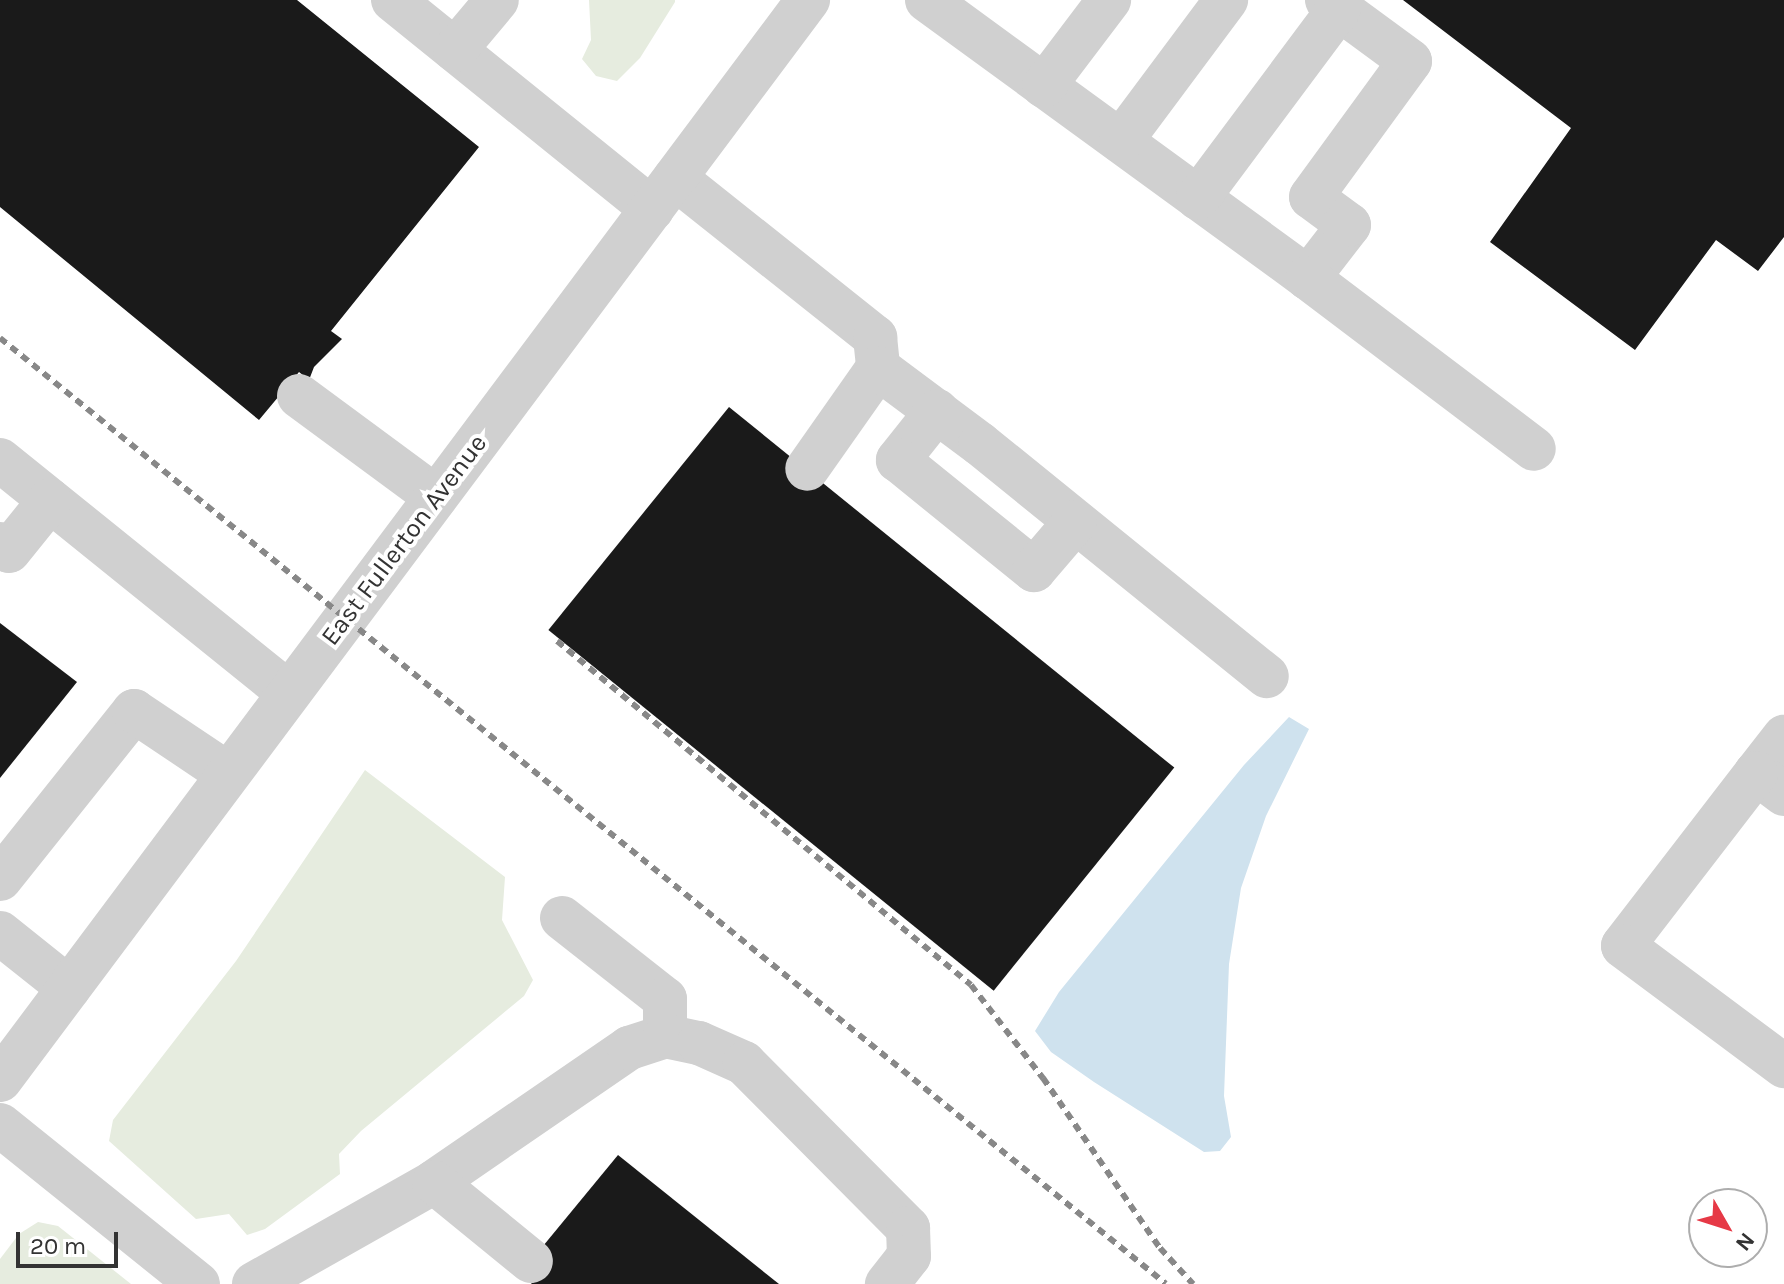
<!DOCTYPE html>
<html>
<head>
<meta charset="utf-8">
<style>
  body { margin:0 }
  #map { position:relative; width:1784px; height:1284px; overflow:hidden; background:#fff; font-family:Karla,sans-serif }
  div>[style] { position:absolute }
  .green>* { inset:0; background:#e6ecdf }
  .water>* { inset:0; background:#cfe2ee }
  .building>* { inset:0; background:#1a1a1a; transform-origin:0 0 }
  .minor>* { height:44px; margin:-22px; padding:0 22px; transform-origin:22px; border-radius:22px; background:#d0d0d0 }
  .rail>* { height:6px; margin-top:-3px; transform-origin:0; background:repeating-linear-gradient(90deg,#888 0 8px,transparent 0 14px) }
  span { translate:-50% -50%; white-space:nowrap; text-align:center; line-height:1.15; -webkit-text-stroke:8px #fff; paint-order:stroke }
  .street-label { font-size:26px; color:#333 }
  .north { position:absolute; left:1688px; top:1188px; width:80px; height:80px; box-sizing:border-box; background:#fff; border:2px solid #adadad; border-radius:50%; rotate:129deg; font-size:22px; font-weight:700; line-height:32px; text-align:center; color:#333 }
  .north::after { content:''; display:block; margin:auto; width:28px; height:36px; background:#e63946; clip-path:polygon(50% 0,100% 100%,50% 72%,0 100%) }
  .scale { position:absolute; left:16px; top:1232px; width:102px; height:36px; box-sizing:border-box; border:4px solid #333; border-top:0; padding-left:10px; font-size:24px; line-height:28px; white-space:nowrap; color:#333; -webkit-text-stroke:6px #fff; paint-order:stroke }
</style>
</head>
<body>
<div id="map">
  <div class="green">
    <i style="clip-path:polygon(589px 0,675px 0,675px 2px,640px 58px,617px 81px,596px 76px,582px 59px,591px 40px)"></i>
    <i style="clip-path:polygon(365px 770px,505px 877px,502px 920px,533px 980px,524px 996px,361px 1131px,339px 1154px,340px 1174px,265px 1229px,247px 1235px,229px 1214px,196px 1219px,109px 1141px,113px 1120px,236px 961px)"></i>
    <i style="clip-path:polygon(38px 1222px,58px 1226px,131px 1284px,0 1284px,0 1259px,19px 1234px)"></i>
  </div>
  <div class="water">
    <i style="clip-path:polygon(1289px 717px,1309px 729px,1266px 816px,1241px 888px,1229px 964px,1224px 1096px,1231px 1137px,1220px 1151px,1204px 1152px,1094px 1082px,1051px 1052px,1035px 1031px,1059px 992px,1244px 765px)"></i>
  </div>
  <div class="building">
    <i style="clip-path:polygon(0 0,297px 0,479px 147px,331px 331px,342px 339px,314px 367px,309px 380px,299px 372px,259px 420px,0 207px)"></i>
    <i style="clip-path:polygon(1403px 0,1784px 0,1784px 237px,1758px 271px,1716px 240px,1635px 350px,1490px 242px,1571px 128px)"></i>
    <i style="left:729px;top:407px;width:573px;height:287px;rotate:39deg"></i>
    <i style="clip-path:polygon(0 623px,77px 682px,0 778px)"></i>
    <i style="clip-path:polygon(618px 1155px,779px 1284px,532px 1284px,520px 1274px)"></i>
  </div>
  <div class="minor">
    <i style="left:393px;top:0;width:333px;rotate:38.9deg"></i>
    <i style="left:927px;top:0;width:472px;rotate:36.1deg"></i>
    <i style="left:1308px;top:278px;width:67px;rotate:-52.3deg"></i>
    <i style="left:1349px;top:225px;width:47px;rotate:-143.6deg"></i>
    <i style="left:1311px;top:197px;width:168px;rotate:-53.9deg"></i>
    <i style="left:1410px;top:61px;width:103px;rotate:-143.7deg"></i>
    <i style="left:455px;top:50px;width:65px;rotate:-50deg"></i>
    <i style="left:1044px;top:86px;width:108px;rotate:-52.9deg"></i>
    <i style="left:1121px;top:141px;width:176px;rotate:-53.3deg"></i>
    <i style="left:675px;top:178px;width:256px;rotate:38.5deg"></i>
    <i style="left:875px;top:337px;width:31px;rotate:84deg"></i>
    <i style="left:878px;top:368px;width:123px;rotate:125.1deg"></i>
    <i style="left:1198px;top:198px;width:236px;rotate:-53.3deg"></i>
    <i style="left:1308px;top:278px;width:283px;rotate:37.1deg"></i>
    <i style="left:878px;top:368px;width:127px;rotate:36.7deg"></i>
    <i style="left:980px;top:444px;width:369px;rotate:39deg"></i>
    <i style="left:299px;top:396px;width:170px;rotate:36.4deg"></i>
    <i style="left:937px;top:411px;width:63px;rotate:128.5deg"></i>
    <i style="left:898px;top:460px;width:175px;rotate:39deg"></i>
    <i style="left:1034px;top:570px;width:63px;rotate:-49.5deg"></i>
    <i style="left:0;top:460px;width:371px;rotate:38.9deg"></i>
    <i style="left:0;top:544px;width:11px;rotate:38deg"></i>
    <i style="left:9px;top:551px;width:65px;rotate:-51.2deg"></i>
    <i style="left:1756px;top:773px;width:46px;rotate:-52.1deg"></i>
    <i style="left:1784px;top:794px;width:35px;rotate:-143deg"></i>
    <i style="left:1756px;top:773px;width:218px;rotate:127.6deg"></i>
    <i style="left:1623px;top:946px;width:201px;rotate:36.7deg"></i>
    <i style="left:0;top:879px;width:215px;rotate:-51.4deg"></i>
    <i style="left:134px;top:711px;width:113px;rotate:33.8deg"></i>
    <i style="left:562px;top:918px;width:131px;rotate:38.2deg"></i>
    <i style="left:665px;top:999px;width:37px;rotate:90deg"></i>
    <i style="left:0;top:933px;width:88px;rotate:38.6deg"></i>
    <i style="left:0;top:1080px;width:1349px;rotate:-53.2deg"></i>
    <i style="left:0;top:1125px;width:254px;rotate:38.8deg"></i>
    <i style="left:434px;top:1182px;width:237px;rotate:-34.5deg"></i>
    <i style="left:629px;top:1048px;width:38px;rotate:-18deg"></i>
    <i style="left:665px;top:1036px;width:35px;rotate:12deg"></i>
    <i style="left:699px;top:1043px;width:49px;rotate:24deg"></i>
    <i style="left:744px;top:1063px;width:233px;rotate:45.2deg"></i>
    <i style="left:908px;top:1228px;width:28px;rotate:88deg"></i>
    <i style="left:909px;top:1256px;width:36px;rotate:128deg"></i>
    <i style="left:254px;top:1284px;width:207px;rotate:-29.5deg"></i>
    <i style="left:434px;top:1182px;width:125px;rotate:39.2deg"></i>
  </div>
  <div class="rail">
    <i style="left:0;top:338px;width:1501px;rotate:39.05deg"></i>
    <i style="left:557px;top:641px;width:538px;rotate:39.72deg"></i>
    <i style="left:971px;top:985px;width:118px;rotate:52.3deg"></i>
    <i style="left:1043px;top:1078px;width:206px;rotate:55.5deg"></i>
    <i style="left:1160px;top:1248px;width:49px;rotate:47.5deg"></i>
  </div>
  <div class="street-label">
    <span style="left:404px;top:540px;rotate:-53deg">East Fullerton Avenue</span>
  </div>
  <div class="north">N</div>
  <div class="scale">20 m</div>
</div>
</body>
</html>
